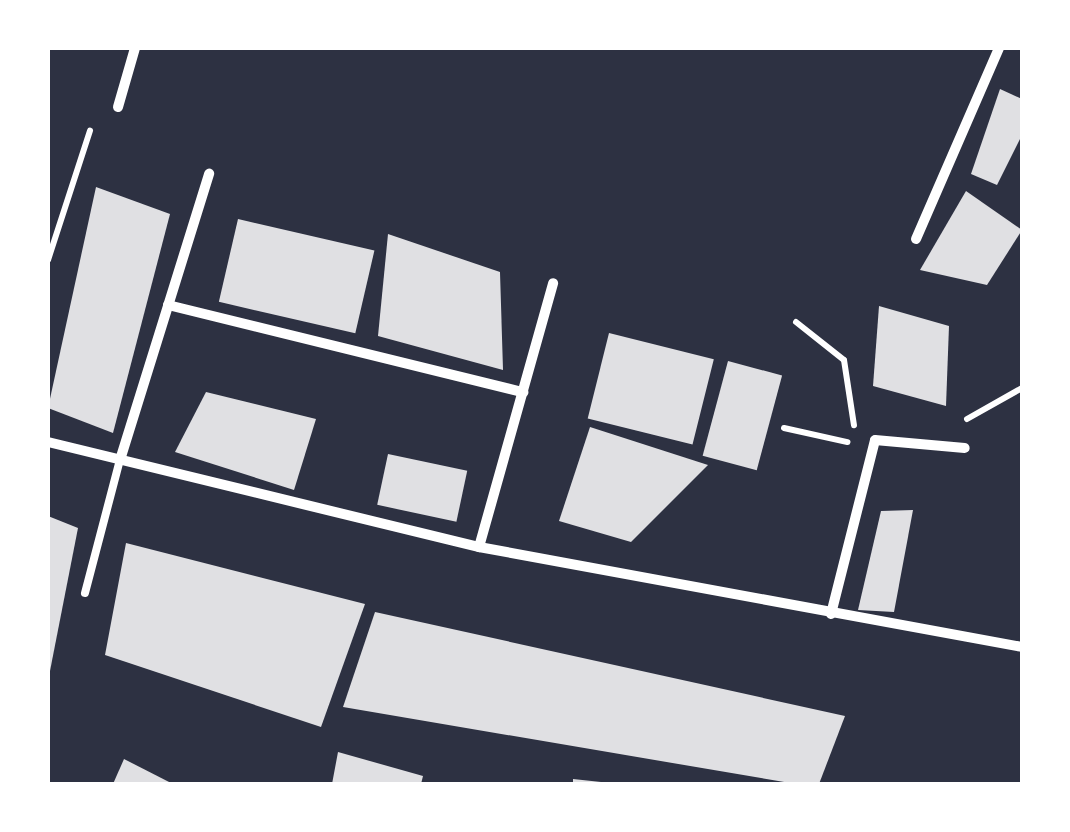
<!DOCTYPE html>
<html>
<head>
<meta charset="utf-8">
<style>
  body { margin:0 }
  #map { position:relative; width:1070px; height:832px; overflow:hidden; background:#2d3142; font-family:Manrope,sans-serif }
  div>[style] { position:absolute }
  .building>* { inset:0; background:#e0e0e3; transform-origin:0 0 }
  .path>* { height:6px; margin:-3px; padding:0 3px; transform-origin:3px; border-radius:3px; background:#fff }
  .service>* { height:8px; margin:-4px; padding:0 4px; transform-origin:4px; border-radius:4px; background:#fff }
  .minor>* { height:10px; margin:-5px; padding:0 5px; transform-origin:5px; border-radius:5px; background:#fff }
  span { translate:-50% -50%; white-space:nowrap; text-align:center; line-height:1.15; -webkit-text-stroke:8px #fff; paint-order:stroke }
  .frame { position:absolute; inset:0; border:50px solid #fff; pointer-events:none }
</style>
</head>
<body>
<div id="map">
  <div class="building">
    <i style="clip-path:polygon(1000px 89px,1022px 99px,1022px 135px,997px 185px,971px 174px)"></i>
    <i style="clip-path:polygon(96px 187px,170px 214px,113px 433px,48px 408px)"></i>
    <i style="clip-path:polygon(966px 191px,1022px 230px,987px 285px,920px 270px)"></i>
    <i style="left:238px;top:219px;width:140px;height:85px;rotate:13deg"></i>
    <i style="clip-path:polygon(388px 234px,500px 272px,503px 370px,378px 336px)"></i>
    <i style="clip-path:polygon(879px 306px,949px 326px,946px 406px,873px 386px)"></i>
    <i style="left:609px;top:333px;width:108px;height:88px;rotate:14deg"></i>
    <i style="left:728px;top:361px;width:56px;height:98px;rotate:15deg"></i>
    <i style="clip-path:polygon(206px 392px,316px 419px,294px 490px,175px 452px)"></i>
    <i style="clip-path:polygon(590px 427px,708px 465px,631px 542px,559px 521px)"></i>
    <i style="left:388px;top:454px;width:81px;height:52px;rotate:12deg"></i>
    <i style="clip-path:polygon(913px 510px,894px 612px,858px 610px,881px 511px)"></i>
    <i style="clip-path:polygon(48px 516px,78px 528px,49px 676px,48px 675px)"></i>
    <i style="clip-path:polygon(126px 543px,365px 604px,321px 727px,105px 655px)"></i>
    <i style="clip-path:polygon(375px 612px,845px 716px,819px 784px,796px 784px,343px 707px)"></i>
    <i style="clip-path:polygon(338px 752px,423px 776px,421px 784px,332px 784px)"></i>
    <i style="clip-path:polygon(124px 759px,173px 784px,113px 784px)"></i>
    <i style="clip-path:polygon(573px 779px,601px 782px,601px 784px,573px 784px)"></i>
  </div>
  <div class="path">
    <i style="left:48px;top:260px;width:136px;rotate:-72deg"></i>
    <i style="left:796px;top:322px;width:61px;rotate:38.4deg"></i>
    <i style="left:844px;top:360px;width:66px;rotate:81.3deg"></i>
    <i style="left:967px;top:419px;width:63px;rotate:-29.4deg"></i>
    <i style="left:784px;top:428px;width:65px;rotate:12.5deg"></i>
  </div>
  <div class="service">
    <i style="left:85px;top:593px;width:138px;rotate:-75.3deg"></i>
  </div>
  <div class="minor">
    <i style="left:118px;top:107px;width:61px;rotate:-73.9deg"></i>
    <i style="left:916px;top:239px;width:208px;rotate:-66.5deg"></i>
    <i style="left:168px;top:305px;width:366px;rotate:13.8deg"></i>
    <i style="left:48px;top:442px;width:444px;rotate:13.7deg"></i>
    <i style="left:479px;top:547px;width:552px;rotate:10.43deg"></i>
    <i style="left:120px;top:460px;width:300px;rotate:-72.7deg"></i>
    <i style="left:479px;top:547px;width:274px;rotate:-74.3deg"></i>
    <i style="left:831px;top:614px;width:179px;rotate:-75.8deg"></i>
    <i style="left:875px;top:440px;width:90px;rotate:5.1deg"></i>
  </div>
  <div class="frame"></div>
</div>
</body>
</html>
